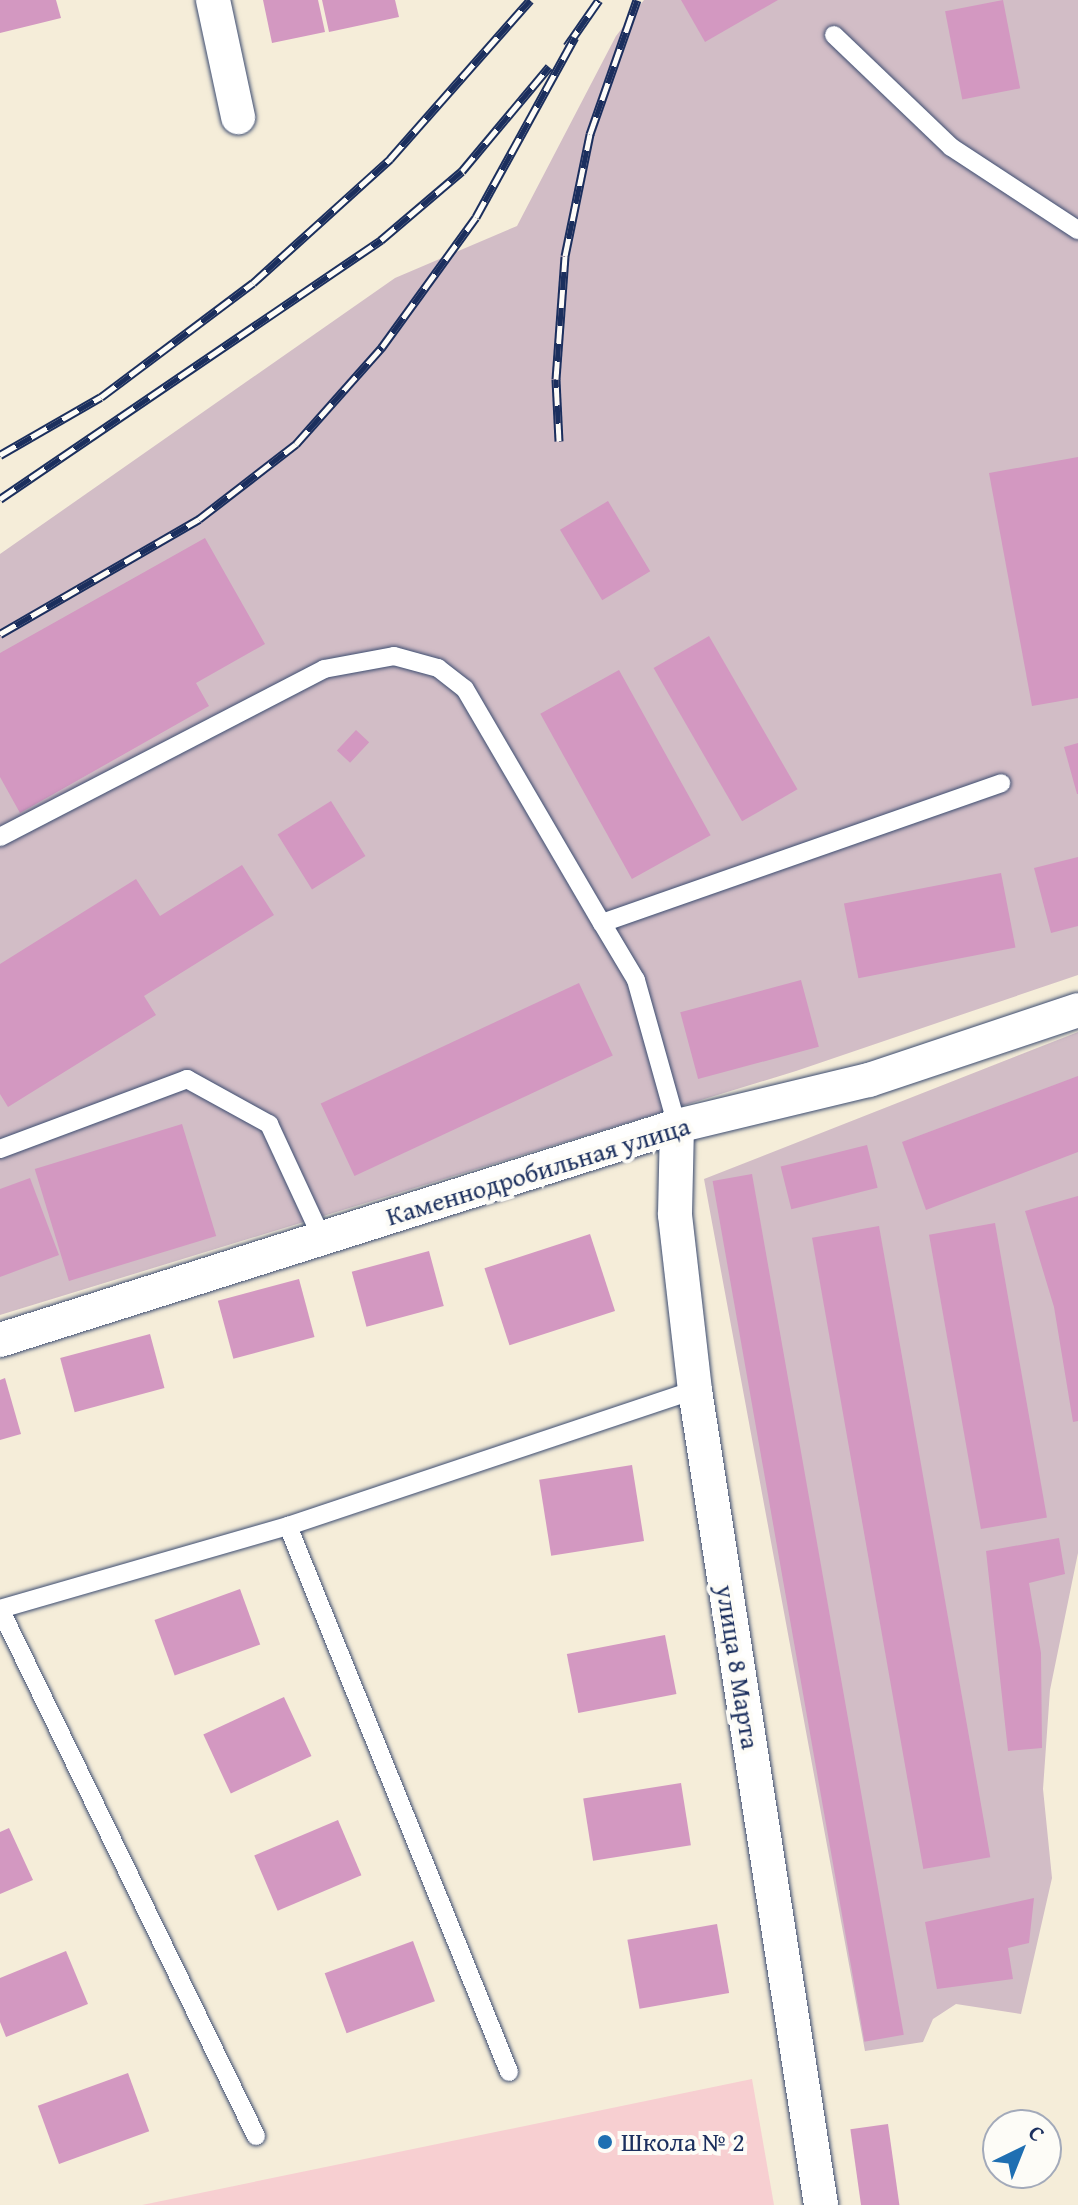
<!DOCTYPE html>
<html>
<head>
<meta charset="utf-8">
<style>
  body { margin:0 }
  #map { position:relative; width:1078px; height:2205px; overflow:hidden; background:#f5edd9; font-family:"Gentium Book Plus",serif }
  div>[style] { position:absolute }
  .built>* { inset:0; background:#f7cfd1 }
  .industrial>* { inset:0; background:#d2bdc6 }
  .building>* { inset:0; background:#d398c1; transform-origin:0 0 }
  .roads { filter:drop-shadow(0 0 2px #3c4c70) drop-shadow(0 0 2px #3c4c70) }
  .lane>* { height:18px; margin:-9px; padding:0 9px; transform-origin:9px; border-radius:9px; background:#fff }
  .street>* { height:34px; margin:-17px; padding:0 17px; transform-origin:17px; border-radius:17px; background:#fff }
  .rail>* { height:9px; margin-top:-4.5px; transform-origin:0; background:repeating-linear-gradient(90deg,#fdfcf7 0 18px,#1b2f5e 0 36px); box-sizing:border-box; border-block:2px solid #1b2f5e }
  .dots>* { width:22px; height:22px; translate:-50% -50%; box-sizing:border-box; border:4px solid #fdfcf7; border-radius:50% }
  span { translate:-50% -50%; white-space:nowrap; text-align:center; line-height:1.15; -webkit-text-stroke:8px #fdfcf7; paint-order:stroke }
  .street-label { font-size:26px; color:#1b2f5e }
  .poi-label { font-size:26px; color:#1b2f5e }
  .left { translate:0 -50%; text-align:left }
  .north { position:absolute; left:982px; top:2109px; width:80px; height:80px; box-sizing:border-box; background:#fdfcf7; border:2px solid #a3aaba; border-radius:50%; rotate:43deg; font-size:22px; font-weight:700; line-height:32px; text-align:center; color:#1b2f5e }
  .north::after { content:''; display:block; margin:auto; width:28px; height:36px; background:#1f6fb2; clip-path:polygon(50% 0,100% 100%,50% 72%,0 100%) }
</style>
</head>
<body>
<div id="map">
  <div class="built">
    <i style="clip-path:polygon(752px 2079px,774px 2205px,142px 2205px)"></i>
  </div>
  <div class="industrial">
    <i style="clip-path:polygon(644px 0,1078px 0,1078px 975px,796px 1071px,0 1315px,0 554px,395px 278px,517px 226px,616px 36px)"></i>
    <i style="clip-path:polygon(1078px 1032px,1078px 1553px,1050px 1690px,1043px 1789px,1052px 1878px,1021px 2014px,956px 2004px,933px 2019px,923px 2042px,865px 2051px,704px 1179px)"></i>
  </div>
  <div class="building">
    <i style="clip-path:polygon(0 0,56px 0,61px 18px,0 33px)"></i>
    <i style="clip-path:polygon(263px 0,318px 0,325px 32px,272px 43px)"></i>
    <i style="clip-path:polygon(322px 0,395px 0,399px 17px,329px 32px)"></i>
    <i style="clip-path:polygon(681px 0,778px 0,705px 42px)"></i>
    <i style="left:1003px;top:0;width:90px;height:59px;rotate:79deg"></i>
    <i style="clip-path:polygon(1078px 457px,1078px 698px,1032px 706px,989px 473px)"></i>
    <i style="left:608px;top:501px;width:82px;height:56px;rotate:59deg"></i>
    <i style="clip-path:polygon(205px 538px,265px 644px,196px 683px,209px 706px,20px 813px,0 777px,0 653px)"></i>
    <i style="left:709px;top:636px;width:177px;height:64px;rotate:60deg"></i>
    <i style="left:619px;top:670px;width:189px;height:90px;rotate:61deg"></i>
    <i style="left:356px;top:730px;width:18px;height:28px;rotate:43deg"></i>
    <i style="clip-path:polygon(1078px 743px,1078px 794px,1077px 794px,1064px 747px)"></i>
    <i style="left:331px;top:801px;width:65px;height:63px;rotate:58deg"></i>
    <i style="clip-path:polygon(1078px 857px,1078px 926px,1051px 933px,1034px 868px)"></i>
    <i style="clip-path:polygon(242px 865px,274px 915px,144px 996px,156px 1015px,8px 1107px,0 1094px,0 964px,136px 879px,160px 916px)"></i>
    <i style="left:1001px;top:873px;width:76px;height:160px;rotate:79deg"></i>
    <i style="left:801px;top:980px;width:69px;height:125px;rotate:75deg"></i>
    <i style="left:579px;top:983px;width:80px;height:285px;rotate:65deg"></i>
    <i style="clip-path:polygon(1078px 1076px,1078px 1152px,926px 1210px,902px 1142px)"></i>
    <i style="left:182px;top:1124px;width:117px;height:154px;rotate:73deg"></i>
    <i style="left:867px;top:1145px;width:44px;height:89px;rotate:76deg"></i>
    <i style="left:752px;top:1174px;width:874px;height:40px;rotate:80deg"></i>
    <i style="clip-path:polygon(30px 1178px,59px 1255px,0 1277px,0 1189px)"></i>
    <i style="clip-path:polygon(1078px 1196px,1078px 1421px,1073px 1422px,1054px 1307px,1025px 1211px)"></i>
    <i style="left:995px;top:1223px;width:299px;height:67px;rotate:80deg"></i>
    <i style="left:879px;top:1226px;width:641px;height:68px;rotate:80deg"></i>
    <i style="left:590px;top:1234px;width:81px;height:111px;rotate:72deg"></i>
    <i style="left:429px;top:1251px;width:57px;height:80px;rotate:75deg"></i>
    <i style="left:299px;top:1279px;width:60px;height:84px;rotate:75deg"></i>
    <i style="left:150px;top:1334px;width:56px;height:93px;rotate:75deg"></i>
    <i style="clip-path:polygon(5px 1378px,21px 1434px,0 1440px,0 1380px)"></i>
    <i style="left:632px;top:1465px;width:77px;height:94px;rotate:81deg"></i>
    <i style="clip-path:polygon(1059px 1538px,1065px 1574px,1029px 1583px,1041px 1653px,1042px 1748px,1008px 1751px,986px 1551px)"></i>
    <i style="left:240px;top:1589px;width:59px;height:91px;rotate:70deg"></i>
    <i style="left:665px;top:1635px;width:60px;height:100px;rotate:79deg"></i>
    <i style="left:284px;top:1697px;width:65px;height:89px;rotate:65deg"></i>
    <i style="left:681px;top:1783px;width:63px;height:99px;rotate:81deg"></i>
    <i style="left:338px;top:1820px;width:60px;height:91px;rotate:67deg"></i>
    <i style="clip-path:polygon(9px 1828px,33px 1880px,0 1894px,0 1832px)"></i>
    <i style="clip-path:polygon(1034px 1898px,1029px 1943px,1008px 1948px,1013px 1979px,937px 1989px,925px 1922px)"></i>
    <i style="left:717px;top:1924px;width:70px;height:91px;rotate:80deg"></i>
    <i style="left:413px;top:1941px;width:64px;height:94px;rotate:70deg"></i>
    <i style="clip-path:polygon(66px 1951px,88px 2004px,6px 2037px,0 2022px,0 1978px)"></i>
    <i style="left:128px;top:2073px;width:62px;height:96px;rotate:70deg"></i>
    <i style="left:888px;top:2124px;width:82px;height:38px;rotate:82deg"></i>
  </div>
  <div class="roads">
    <div class="lane">
      <i style="left:834px;top:35px;width:162px;rotate:43.7deg"></i>
      <i style="left:951px;top:147px;width:152px;rotate:33.2deg"></i>
      <i style="left:0;top:837px;width:365px;rotate:-27.4deg"></i>
      <i style="left:324px;top:669px;width:71px;rotate:-10.5deg"></i>
      <i style="left:394px;top:656px;width:46px;rotate:15.3deg"></i>
      <i style="left:438px;top:668px;width:34px;rotate:38deg"></i>
      <i style="left:465px;top:689px;width:271px;rotate:59.7deg"></i>
      <i style="left:677px;top:1126px;width:152px;rotate:-105.7deg"></i>
      <i style="left:636px;top:980px;width:66px;rotate:-120.8deg"></i>
      <i style="left:602px;top:923px;width:423px;rotate:-19.3deg"></i>
      <i style="left:0;top:1149px;width:200px;rotate:-20.5deg"></i>
      <i style="left:187px;top:1079px;width:94px;rotate:28.8deg"></i>
      <i style="left:269px;top:1124px;width:126px;rotate:65.1deg"></i>
      <i style="left:288px;top:1526px;width:589px;rotate:67.96deg"></i>
      <i style="left:0;top:1609px;width:300px;rotate:-16.1deg"></i>
      <i style="left:288px;top:1526px;width:429px;rotate:-18.5deg"></i>
      <i style="left:0;top:1609px;width:586px;rotate:64.09deg"></i>
    </div>
    <div class="street">
      <i style="left:213px;top:0;width:120px;rotate:77.9deg"></i>
      <i style="left:677px;top:1126px;width:89px;rotate:91.3deg"></i>
      <i style="left:675px;top:1215px;width:176px;rotate:83.5deg"></i>
      <i style="left:695px;top:1390px;width:825px;rotate:81.21deg"></i>
      <i style="left:0;top:1340px;width:710px;rotate:-17.54deg"></i>
      <i style="left:677px;top:1126px;width:197px;rotate:-13.5deg"></i>
      <i style="left:869px;top:1080px;width:220px;rotate:-18.5deg"></i>
    </div>
  </div>
  <div class="rail">
    <i style="left:567px;top:46px;width:56px;rotate:-55.2deg"></i>
    <i style="left:559px;top:441px;width:62px;rotate:-92.8deg"></i>
    <i style="left:556px;top:379px;width:123px;rotate:-85.8deg"></i>
    <i style="left:565px;top:256px;width:125px;rotate:-78.4deg"></i>
    <i style="left:590px;top:134px;width:142px;rotate:-70.7deg"></i>
    <i style="left:0;top:455px;width:116px;rotate:-29.9deg"></i>
    <i style="left:101px;top:397px;width:190px;rotate:-36.9deg"></i>
    <i style="left:253px;top:283px;width:185px;rotate:-42.1deg"></i>
    <i style="left:390px;top:159px;width:212px;rotate:-48.6deg"></i>
    <i style="left:0;top:499px;width:461px;rotate:-34.2deg"></i>
    <i style="left:381px;top:240px;width:106px;rotate:-40.4deg"></i>
    <i style="left:462px;top:171px;width:136px;rotate:-50.1deg"></i>
    <i style="left:0;top:634px;width:230px;rotate:-30deg"></i>
    <i style="left:199px;top:519px;width:123px;rotate:-37.7deg"></i>
    <i style="left:296px;top:444px;width:130px;rotate:-48.4deg"></i>
    <i style="left:382px;top:347px;width:160px;rotate:-54.1deg"></i>
    <i style="left:476px;top:217px;width:205px;rotate:-61.2deg"></i>
  </div>
  <div class="dots">
    <i style="left:605px;top:2142px;background:#1f6fb2"></i>
  </div>
  <div class="street-label">
    <span style="left:538px;top:1171px;rotate:-17deg">Каменнодробильная улица</span>
    <span style="left:738px;top:1667px;rotate:81deg">улица 8 Марта</span>
  </div>
  <div class="poi-label">
    <span class="left" style="left:621px;top:2142px">Школа № 2</span>
  </div>
  <div class="north">С</div>
</div>
</body>
</html>
